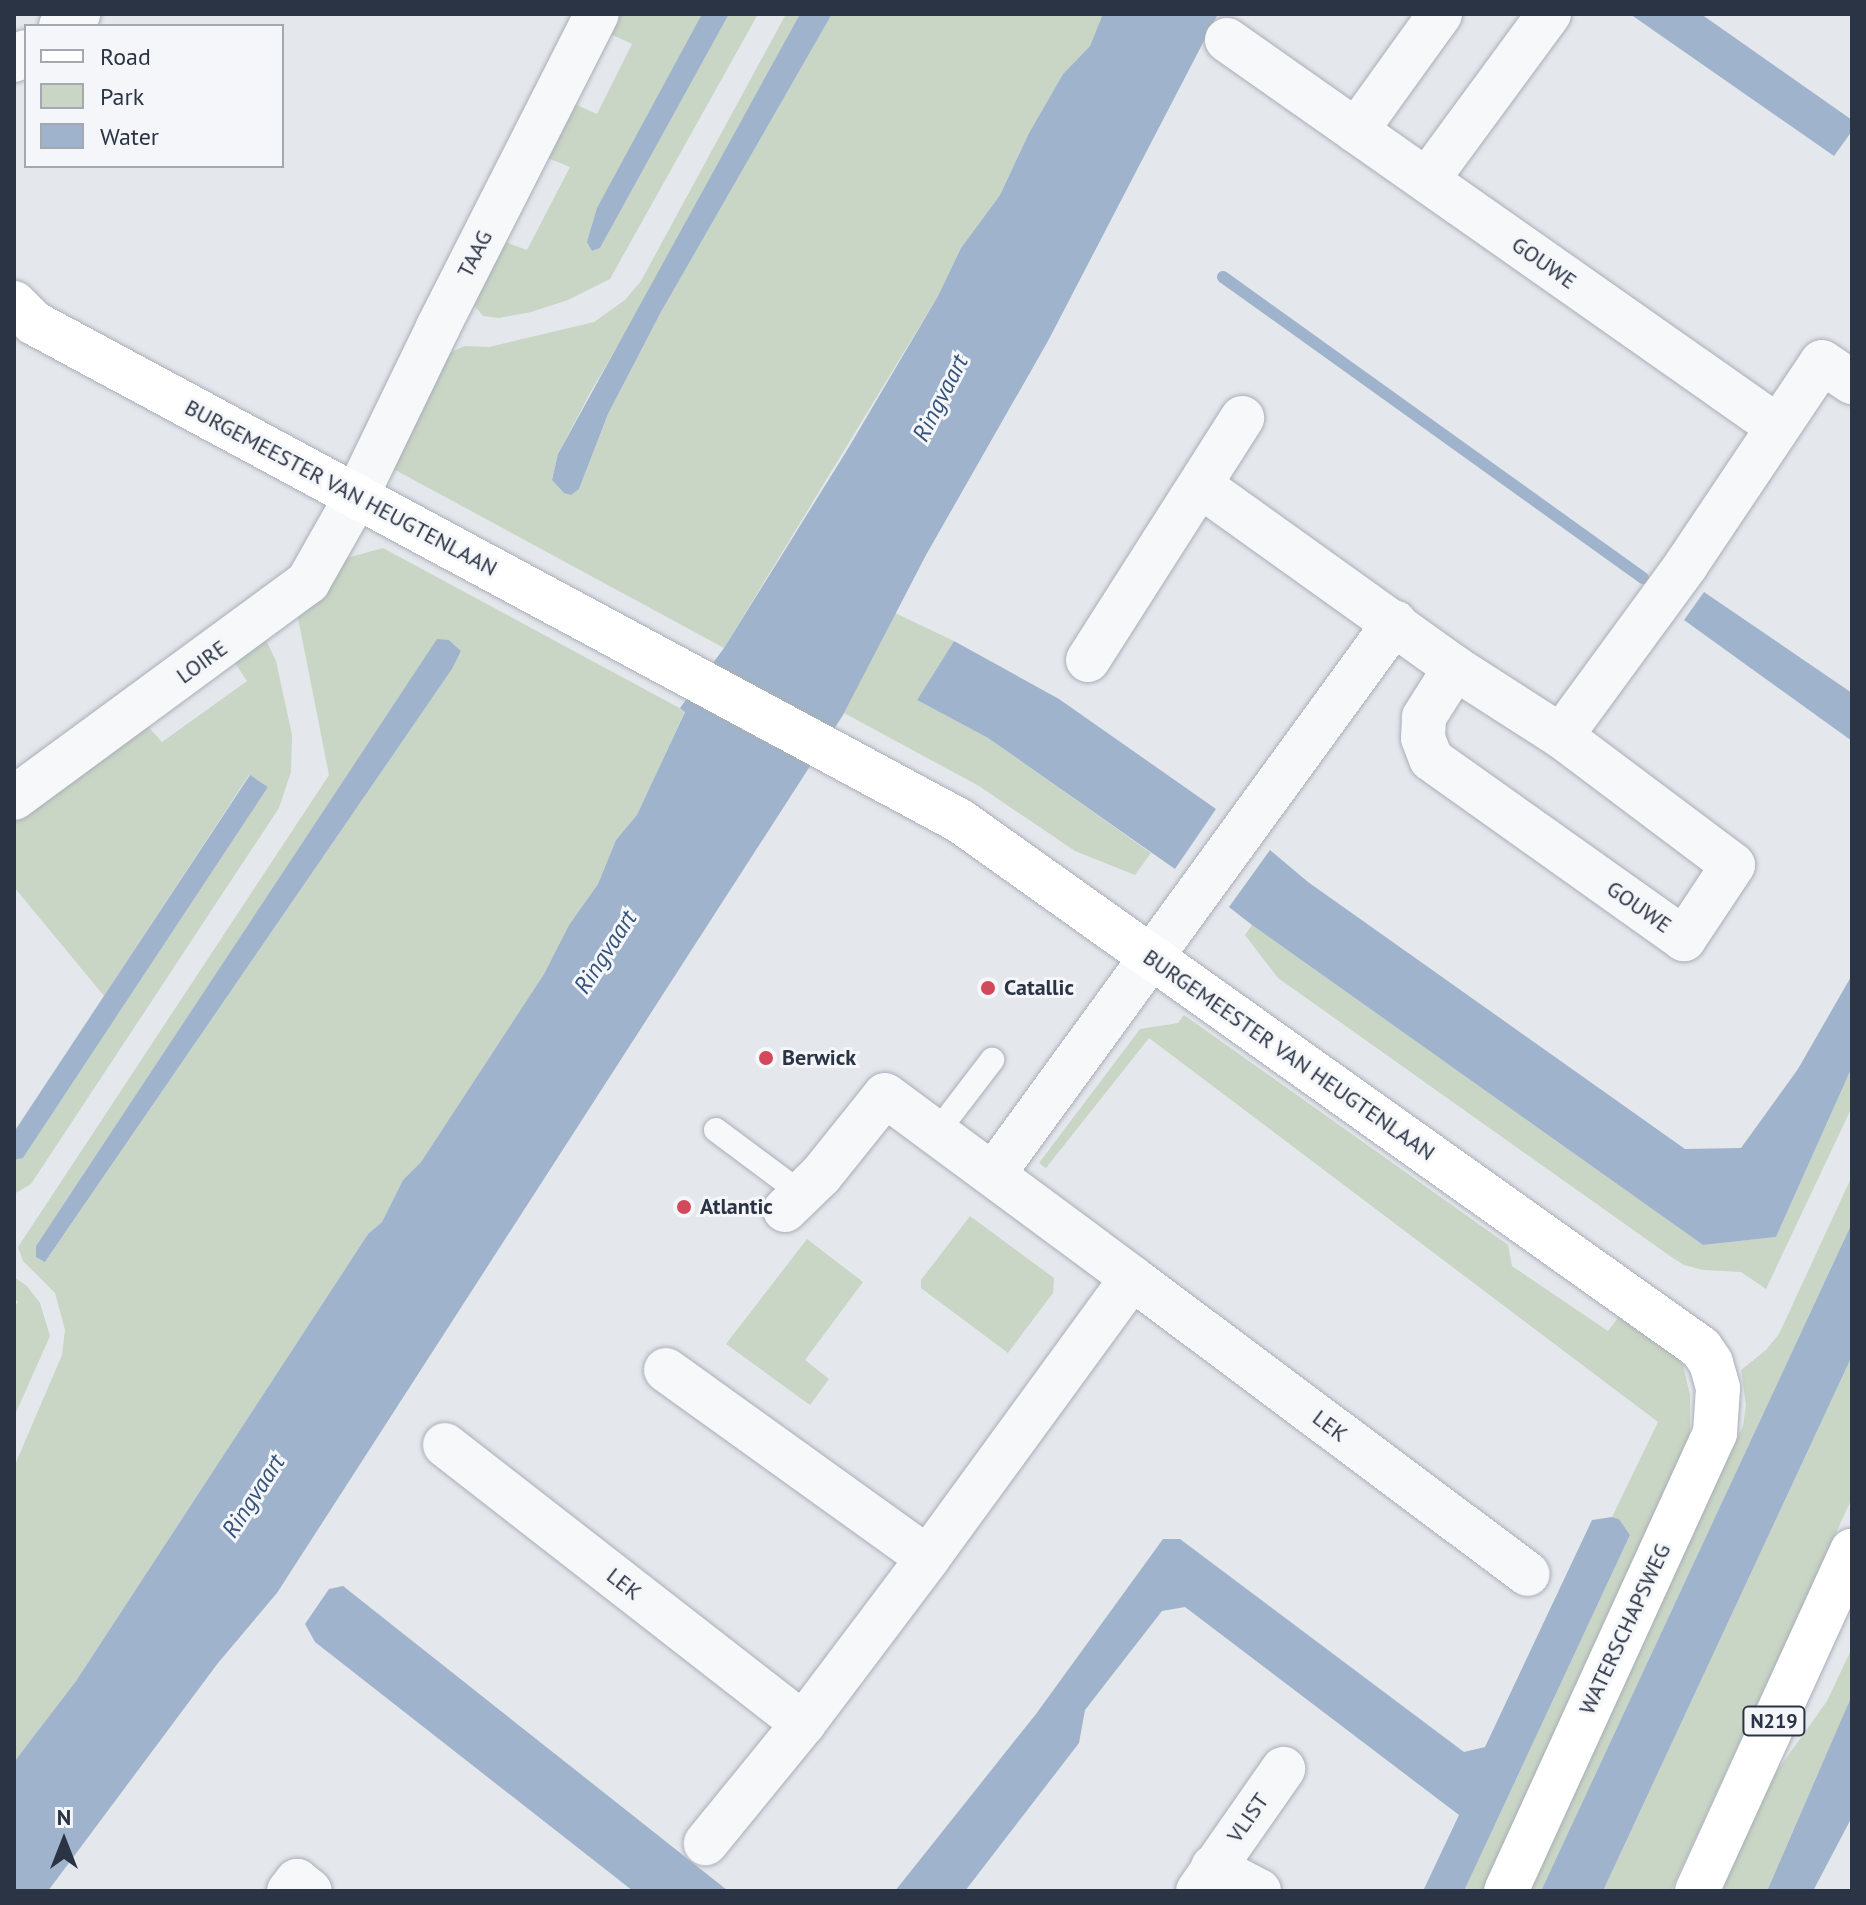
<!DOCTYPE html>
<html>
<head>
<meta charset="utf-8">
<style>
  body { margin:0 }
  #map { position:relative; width:1866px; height:1905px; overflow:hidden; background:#e4e7ec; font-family:"PT Sans",sans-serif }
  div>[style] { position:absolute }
  .green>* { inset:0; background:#c9d6c5 }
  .water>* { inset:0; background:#9fb4cc }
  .stream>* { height:12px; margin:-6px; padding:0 6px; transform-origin:6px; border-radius:6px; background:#9fb4cc }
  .roads { filter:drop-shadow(0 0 2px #a9aeb7) drop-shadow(0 0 2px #a9aeb7) }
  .lane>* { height:24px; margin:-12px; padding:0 12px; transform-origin:12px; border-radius:12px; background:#f7f8fa }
  .street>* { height:44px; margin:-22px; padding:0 22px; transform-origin:22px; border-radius:22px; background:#f7f8fa }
  .secondary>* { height:44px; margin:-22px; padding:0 22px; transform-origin:22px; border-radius:22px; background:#fff }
  .primary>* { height:44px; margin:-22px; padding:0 22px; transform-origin:22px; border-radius:22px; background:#fff }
  .dots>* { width:22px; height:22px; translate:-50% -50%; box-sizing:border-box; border:4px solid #f4f6f9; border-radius:50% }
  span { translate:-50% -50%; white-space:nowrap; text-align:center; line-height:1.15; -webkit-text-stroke:6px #f4f6f9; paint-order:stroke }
  .shield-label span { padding:2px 6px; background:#f4f6f9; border:2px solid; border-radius:6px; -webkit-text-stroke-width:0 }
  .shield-label { font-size:20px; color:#2b3445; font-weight:700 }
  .street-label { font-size:22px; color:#2b3445 }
  .poi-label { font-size:22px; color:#2b3445; font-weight:700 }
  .left { translate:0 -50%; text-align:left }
  .water-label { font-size:24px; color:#34527a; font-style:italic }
  .frame { position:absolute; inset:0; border:16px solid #2b3445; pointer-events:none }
  .legend { position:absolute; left:24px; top:24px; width:260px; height:144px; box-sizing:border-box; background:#f4f6f9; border:2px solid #a4a8b1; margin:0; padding:10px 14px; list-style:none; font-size:24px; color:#2b3445 }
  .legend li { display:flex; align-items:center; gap:16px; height:40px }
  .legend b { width:40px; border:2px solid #a4a8b1 }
  .north { position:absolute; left:24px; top:1801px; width:80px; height:80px; -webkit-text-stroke:6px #f4f6f9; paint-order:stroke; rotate:0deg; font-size:22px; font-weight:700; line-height:32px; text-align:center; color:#2b3445 }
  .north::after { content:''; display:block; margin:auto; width:28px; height:36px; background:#2b3445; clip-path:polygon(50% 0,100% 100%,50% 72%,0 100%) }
</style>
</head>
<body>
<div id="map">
  <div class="green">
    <i style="clip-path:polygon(615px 14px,703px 14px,593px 251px,600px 248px,729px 14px,758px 14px,610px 279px,568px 300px,531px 312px,499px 318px,483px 316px,469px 299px,500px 240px,527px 250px,570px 167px,543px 156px,570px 102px,597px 114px,632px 44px,606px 32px)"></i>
    <i style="clip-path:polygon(786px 14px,800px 14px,658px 277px,590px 393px,558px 454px,552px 480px,579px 489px,608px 414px,661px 312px,832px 14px,1104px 15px,1090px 46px,1063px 74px,1029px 133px,1000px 195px,961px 248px,938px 296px,724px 648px,388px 466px,446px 355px,464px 346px,489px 347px,594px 322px,625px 300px,641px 281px)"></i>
    <i style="clip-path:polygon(evenodd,383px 548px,685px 711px,637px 816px,616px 840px,598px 884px,569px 925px,544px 974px,421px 1162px,403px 1180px,382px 1222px,368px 1234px,76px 1681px,14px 1762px,14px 1467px,62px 1355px,65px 1330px,55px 1293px,23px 1261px,18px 1247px,329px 775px,298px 618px,323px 593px,343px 559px,383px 548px,437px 640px,449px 640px,461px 651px,452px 669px,46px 1261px,36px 1246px,437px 640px)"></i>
    <i style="clip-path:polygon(895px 613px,954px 641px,917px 700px,988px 738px,1151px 853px,1135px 875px,1075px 851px,979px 786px,844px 713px)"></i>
    <i style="clip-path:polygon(255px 641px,267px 642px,276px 661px,292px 735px,291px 772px,279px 808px,31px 1184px,14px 1194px,14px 1160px,23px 1158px,268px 787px,249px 775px,104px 996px,14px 887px,14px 817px,144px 722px,162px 742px,247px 681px,231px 657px)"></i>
    <i style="clip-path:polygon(1252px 925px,1703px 1245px,1776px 1237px,1852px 1067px,1852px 1107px,1766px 1289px,1741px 1272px,1703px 1270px,1684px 1265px,1670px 1256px,1278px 978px,1245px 935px)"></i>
    <i style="clip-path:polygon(1184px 1015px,1508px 1245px,1512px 1266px,1608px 1331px,1621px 1314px,1669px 1348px,1683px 1365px,1690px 1395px,1690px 1440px,1485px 1891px,1464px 1891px,1630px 1535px,1619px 1519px,1612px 1517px,1658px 1422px,1149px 1038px,1046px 1168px,1039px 1163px,1140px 1029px,1178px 1023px)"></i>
    <i style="clip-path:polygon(1852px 1176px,1852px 1223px,1541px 1891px,1525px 1891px,1743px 1426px,1746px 1405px,1741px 1370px,1766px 1350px,1779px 1334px)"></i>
    <i style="clip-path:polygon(970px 1216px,1054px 1278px,1053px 1293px,1008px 1353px,921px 1288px,921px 1280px)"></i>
    <i style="clip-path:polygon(807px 1239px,863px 1282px,805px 1360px,829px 1379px,810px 1405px,726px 1344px)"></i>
    <i style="clip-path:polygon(14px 1277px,27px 1286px,40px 1303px,50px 1336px,14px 1417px,14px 1308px,18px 1302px,14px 1298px)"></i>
    <i style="clip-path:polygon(1852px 1356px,1852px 1498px,1671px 1891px,1603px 1891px)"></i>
    <i style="clip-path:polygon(1852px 1648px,1852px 1695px,1767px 1891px,1721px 1891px,1775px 1774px,1827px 1701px)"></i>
  </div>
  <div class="water">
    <i style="clip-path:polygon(702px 14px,729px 14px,600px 248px,592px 251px,587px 242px,597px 208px)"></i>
    <i style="clip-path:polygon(800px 14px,832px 14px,661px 312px,608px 414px,579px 489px,571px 495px,564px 493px,552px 480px,558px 454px)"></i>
    <i style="clip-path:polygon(1103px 14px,1218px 14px,1048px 341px,926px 555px,843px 715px,277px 1593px,218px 1663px,48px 1891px,14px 1891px,14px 1762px,76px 1681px,368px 1234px,382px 1222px,403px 1180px,421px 1162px,544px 974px,569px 925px,598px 884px,616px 840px,637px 815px,685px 712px,680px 708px,724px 648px,849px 447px,938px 296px,961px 248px,1000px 195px,1029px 133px,1063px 74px,1090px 46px)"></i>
    <i style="clip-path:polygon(1630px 14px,1701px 14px,1852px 120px,1852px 131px,1834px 156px)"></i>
    <i style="clip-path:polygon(1704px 592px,1852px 693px,1852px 741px,1684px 620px)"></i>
    <i style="clip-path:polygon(437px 639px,449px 640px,461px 651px,452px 669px,45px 1262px,36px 1257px,36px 1246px)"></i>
    <i style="clip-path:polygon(954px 641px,1059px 699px,1216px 809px,1175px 869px,988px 738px,917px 700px)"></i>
    <i style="clip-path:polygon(250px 775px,268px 787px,23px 1158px,14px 1160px,14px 1132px)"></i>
    <i style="clip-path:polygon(1270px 850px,1308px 882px,1685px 1149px,1741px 1148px,1798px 1069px,1852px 975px,1852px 1067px,1776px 1237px,1703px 1245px,1252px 925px,1229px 907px)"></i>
    <i style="clip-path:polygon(1852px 1223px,1852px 1356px,1603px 1891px,1541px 1891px)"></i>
    <i style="clip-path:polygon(1612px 1517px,1619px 1519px,1630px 1535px,1464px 1891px,1423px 1891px,1459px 1815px,1185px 1607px,1162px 1611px,1085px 1710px,1079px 1743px,965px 1891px,895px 1891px,1036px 1714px,1163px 1539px,1180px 1539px,1464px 1752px,1485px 1747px,1592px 1520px)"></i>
    <i style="clip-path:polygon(343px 1586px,727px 1890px,728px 1891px,633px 1891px,315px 1642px,305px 1624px,329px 1589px)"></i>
    <i style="clip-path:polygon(1852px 1695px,1852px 1817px,1813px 1891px,1767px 1891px)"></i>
  </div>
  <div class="stream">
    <i style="left:1223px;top:277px;width:517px;rotate:35.63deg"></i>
  </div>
  <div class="roads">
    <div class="lane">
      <i style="left:716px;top:1130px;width:107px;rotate:36.7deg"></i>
      <i style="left:937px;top:1132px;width:91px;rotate:-52.6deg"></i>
    </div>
    <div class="street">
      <i style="left:61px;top:26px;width:21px;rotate:-35deg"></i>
      <i style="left:1227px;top:40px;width:673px;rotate:35.08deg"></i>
      <i style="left:14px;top:60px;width:14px;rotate:-34deg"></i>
      <i style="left:1356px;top:131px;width:144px;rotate:-54.3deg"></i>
      <i style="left:1427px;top:180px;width:206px;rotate:-53.7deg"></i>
      <i style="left:1201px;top:486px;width:312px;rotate:35.6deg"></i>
      <i style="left:1455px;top:668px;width:126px;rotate:32.7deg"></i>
      <i style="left:1561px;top:736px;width:215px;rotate:36.9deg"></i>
      <i style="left:1733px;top:865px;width:89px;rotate:123.5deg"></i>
      <i style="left:1684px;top:939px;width:310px;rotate:-144.6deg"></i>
      <i style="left:1431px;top:759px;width:22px;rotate:-111deg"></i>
      <i style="left:1423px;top:738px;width:21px;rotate:-87deg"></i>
      <i style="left:1424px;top:717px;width:58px;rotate:-57.7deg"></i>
      <i style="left:1088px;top:660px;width:287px;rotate:-57.5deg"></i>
      <i style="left:1561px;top:736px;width:212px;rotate:-53.8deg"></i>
      <i style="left:1686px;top:565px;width:244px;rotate:-56.2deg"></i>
      <i style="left:1822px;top:362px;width:36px;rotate:34deg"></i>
      <i style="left:14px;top:798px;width:365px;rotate:-36.3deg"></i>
      <i style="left:308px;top:582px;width:98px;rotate:-60.5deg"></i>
      <i style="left:356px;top:497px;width:189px;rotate:-64.2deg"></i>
      <i style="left:438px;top:327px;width:351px;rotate:-63.1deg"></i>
      <i style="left:994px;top:1173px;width:681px;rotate:-53.95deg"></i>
      <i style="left:785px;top:1210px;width:50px;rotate:-44.2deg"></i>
      <i style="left:821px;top:1175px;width:102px;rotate:-51.3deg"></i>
      <i style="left:885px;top:1095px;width:307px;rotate:36.5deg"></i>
      <i style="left:1132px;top:1278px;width:346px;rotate:126.1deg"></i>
      <i style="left:1132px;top:1278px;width:494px;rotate:36.8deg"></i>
      <i style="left:666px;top:1370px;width:322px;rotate:35.7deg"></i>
      <i style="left:928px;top:1558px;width:208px;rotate:127deg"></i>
      <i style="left:803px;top:1724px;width:154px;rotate:129.2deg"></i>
      <i style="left:445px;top:1445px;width:454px;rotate:37.9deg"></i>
      <i style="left:1213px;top:1867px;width:52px;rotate:27.6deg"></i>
      <i style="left:289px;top:1891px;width:13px;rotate:-51deg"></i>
      <i style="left:297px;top:1881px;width:16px;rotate:38deg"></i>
      <i style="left:1198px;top:1891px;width:149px;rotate:-55.1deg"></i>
    </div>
    <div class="secondary">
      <i style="left:14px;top:303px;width:28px;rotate:45deg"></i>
      <i style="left:34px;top:323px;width:1051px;rotate:28.27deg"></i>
      <i style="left:960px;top:821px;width:909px;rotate:35.42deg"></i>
      <i style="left:1701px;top:1348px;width:18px;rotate:56deg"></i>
      <i style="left:1711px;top:1363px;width:26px;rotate:74deg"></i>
      <i style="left:1718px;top:1388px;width:45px;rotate:93.8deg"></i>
      <i style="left:1715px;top:1433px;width:503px;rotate:114.53deg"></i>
    </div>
    <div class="primary">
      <i style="left:1697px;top:1891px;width:374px;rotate:-65.5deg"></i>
    </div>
  </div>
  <div class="dots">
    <i style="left:988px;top:988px;background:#d1495b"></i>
    <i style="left:766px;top:1058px;background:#d1495b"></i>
    <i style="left:684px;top:1207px;background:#d1495b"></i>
  </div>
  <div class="shield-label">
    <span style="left:1774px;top:1721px">N219</span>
  </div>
  <div class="street-label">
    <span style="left:475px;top:254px;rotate:-63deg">TAAG</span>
    <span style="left:1544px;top:263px;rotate:35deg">GOUWE</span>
    <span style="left:341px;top:488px;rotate:28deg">BURGEMEESTER VAN HEUGTENLAAN</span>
    <span style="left:202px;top:662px;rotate:-36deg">LOIRE</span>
    <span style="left:1639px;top:907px;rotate:35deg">GOUWE</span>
    <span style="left:1289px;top:1055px;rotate:35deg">BURGEMEESTER VAN HEUGTENLAAN</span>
    <span style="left:1330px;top:1426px;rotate:37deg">LEK</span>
    <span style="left:624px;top:1584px;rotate:38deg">LEK</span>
    <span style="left:1625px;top:1629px;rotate:-65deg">WATERSCHAPSWEG</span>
    <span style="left:1248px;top:1818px;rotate:-55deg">VLIST</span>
  </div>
  <div class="poi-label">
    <span class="left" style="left:1004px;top:988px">Catallic</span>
    <span class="left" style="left:782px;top:1058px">Berwick</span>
    <span class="left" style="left:700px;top:1207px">Atlantic</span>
  </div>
  <div class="water-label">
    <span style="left:940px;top:398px;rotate:-63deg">Ringvaart</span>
    <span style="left:605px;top:952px;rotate:-57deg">Ringvaart</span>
    <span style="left:253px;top:1496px;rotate:-57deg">Ringvaart</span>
  </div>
  <div class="frame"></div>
  <ul class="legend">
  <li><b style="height:10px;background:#fff"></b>Road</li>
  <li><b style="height:22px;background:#c9d6c5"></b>Park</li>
  <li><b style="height:22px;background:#9fb4cc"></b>Water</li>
  </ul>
  <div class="north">N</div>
</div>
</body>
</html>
